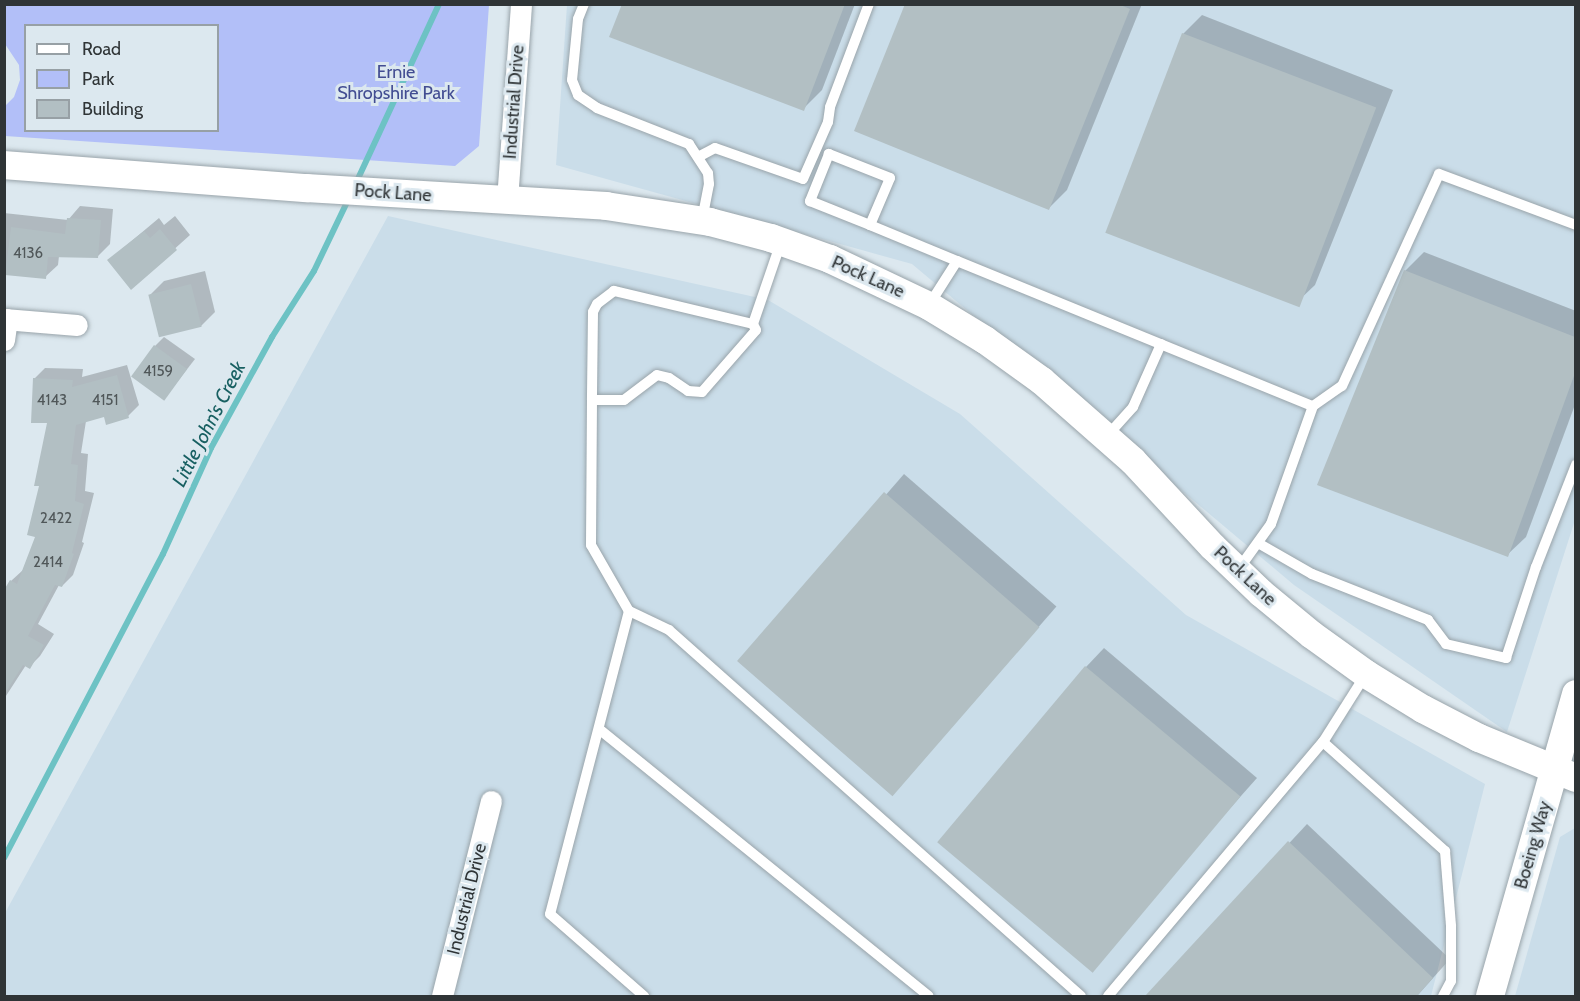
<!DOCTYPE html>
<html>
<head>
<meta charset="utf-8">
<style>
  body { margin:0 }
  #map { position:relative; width:1580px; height:1001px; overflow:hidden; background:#dce8ef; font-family:Cabin,sans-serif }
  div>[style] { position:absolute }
  .built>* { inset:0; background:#cadde9 }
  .green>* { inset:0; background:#b2bff8 }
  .shadow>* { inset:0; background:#0003; transform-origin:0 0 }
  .stream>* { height:6px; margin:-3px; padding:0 3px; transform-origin:3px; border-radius:3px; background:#6dc2c4 }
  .building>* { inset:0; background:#b2bfc3; transform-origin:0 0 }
  .roads { filter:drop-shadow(0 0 2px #99a4aa) drop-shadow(0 0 2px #99a4aa) }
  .lane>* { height:10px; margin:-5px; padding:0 5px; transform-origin:5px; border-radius:5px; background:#fff }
  .street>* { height:21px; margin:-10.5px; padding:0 10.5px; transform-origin:10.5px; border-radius:10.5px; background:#fff }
  .secondary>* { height:28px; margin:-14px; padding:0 14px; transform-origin:14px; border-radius:14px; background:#fff }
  span { translate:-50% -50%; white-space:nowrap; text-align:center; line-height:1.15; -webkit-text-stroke:6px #dce8ef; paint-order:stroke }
  .number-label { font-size:15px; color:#505759 }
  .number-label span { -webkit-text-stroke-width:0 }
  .park-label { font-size:18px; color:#424d92 }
  .street-label { font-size:18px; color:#2f3436 }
  .water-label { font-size:20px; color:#186062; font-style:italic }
  .frame { position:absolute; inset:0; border:6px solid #2f3436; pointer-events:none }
  .legend { position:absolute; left:24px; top:24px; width:195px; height:108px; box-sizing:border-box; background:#dce8ef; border:2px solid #97a0a5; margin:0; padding:8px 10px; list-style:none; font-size:18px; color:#2f3436 }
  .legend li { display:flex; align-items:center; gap:12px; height:30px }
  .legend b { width:30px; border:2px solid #97a0a5 }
</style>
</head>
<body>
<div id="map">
  <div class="built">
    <i style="clip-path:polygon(567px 5px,1575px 5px,1575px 520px,1507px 732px,1294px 585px,912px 264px,556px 165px)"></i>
    <i style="clip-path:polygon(388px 216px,768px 300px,960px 414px,1186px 615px,1485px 784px,1431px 996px,5px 996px,5px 913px)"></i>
    <i style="clip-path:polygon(1575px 828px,1575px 996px,1515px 996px,1560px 837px)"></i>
  </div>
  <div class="green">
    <i style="clip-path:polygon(evenodd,5px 4px,489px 5px,479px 146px,455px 166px,5px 136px,5px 106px,14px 97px,20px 80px,19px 65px,5px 44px,5px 4px,26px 26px,218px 26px,218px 130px,26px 130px,26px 26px)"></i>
  </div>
  <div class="shadow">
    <i style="clip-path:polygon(623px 4px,855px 4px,822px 90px,803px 109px)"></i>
    <i style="clip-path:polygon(907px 4px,1142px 4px,1067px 190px,1049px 208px)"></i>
    <i style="clip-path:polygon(1202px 15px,1393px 90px,1315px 285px,1296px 303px,1183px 34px)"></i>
    <i style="clip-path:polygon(80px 206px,113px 209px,110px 244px,98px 256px,59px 256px,58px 265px,45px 277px,4px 274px,4px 213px,68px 220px)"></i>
    <i style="clip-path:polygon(175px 216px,190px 235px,131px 288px,109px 260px,159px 218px,164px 225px)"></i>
    <i style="clip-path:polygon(1424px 252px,1576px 311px,1576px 402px,1526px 537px,1507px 555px,1405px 271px)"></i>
    <i style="clip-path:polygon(205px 271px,215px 312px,201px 326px,150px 295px,164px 281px)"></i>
    <i style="clip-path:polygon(164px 337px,195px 359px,171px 390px,155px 346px)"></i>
    <i style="clip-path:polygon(127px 365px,139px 405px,128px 416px,105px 416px,86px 421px,81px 453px,88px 454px,85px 491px,94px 493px,82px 542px,84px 543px,73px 575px,62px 586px,59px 585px,38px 624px,54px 634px,40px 656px,29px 667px,26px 665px,4px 699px,4px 593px,11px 581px,23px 570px,37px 535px,49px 422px,34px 379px,45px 368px,83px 369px,82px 377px)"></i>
    <i style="left:904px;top:474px;width:202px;height:250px;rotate:41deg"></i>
    <i style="clip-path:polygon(1104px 648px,1257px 778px,1101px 953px,1086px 667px)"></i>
    <i style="clip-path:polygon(1307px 824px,1450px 959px,1417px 996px,1147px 996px)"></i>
  </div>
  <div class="stream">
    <i style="left:356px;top:183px;width:197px;rotate:-65.1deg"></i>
    <i style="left:4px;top:858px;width:343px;rotate:-62.4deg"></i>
    <i style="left:163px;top:554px;width:116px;rotate:-65.6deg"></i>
    <i style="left:211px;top:448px;width:127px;rotate:-61.2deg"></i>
    <i style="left:272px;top:337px;width:78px;rotate:-57.5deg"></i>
    <i style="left:314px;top:271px;width:81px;rotate:-64.4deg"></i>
  </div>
  <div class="building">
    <i style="clip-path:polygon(622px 4px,845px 4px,804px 111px,609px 37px)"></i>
    <i style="clip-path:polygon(905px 4px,1118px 4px,1130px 9px,1049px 210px,854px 131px)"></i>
    <i style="left:1182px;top:33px;width:208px;height:214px;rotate:21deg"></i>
    <i style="clip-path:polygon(67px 218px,101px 220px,98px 258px,48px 257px,46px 279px,5px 275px,11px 227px,65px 234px)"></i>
    <i style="clip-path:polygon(160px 229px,177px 250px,131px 290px,107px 260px,144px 231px,150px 238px)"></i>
    <i style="clip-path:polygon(1404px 270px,1575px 337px,1575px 373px,1508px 557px,1317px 485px)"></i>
    <i style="left:191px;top:284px;width:44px;height:44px;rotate:76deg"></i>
    <i style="left:154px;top:345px;width:41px;height:39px;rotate:36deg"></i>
    <i style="clip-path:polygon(117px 375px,129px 418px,106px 425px,104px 417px,76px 425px,71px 464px,78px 465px,75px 501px,84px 504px,72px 553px,74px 554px,62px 587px,55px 585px,28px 636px,44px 645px,30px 669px,23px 665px,4px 695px,4px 590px,10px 580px,17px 584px,35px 537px,27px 535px,39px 486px,34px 486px,47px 423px,31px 423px,33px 378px,73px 380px,72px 387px)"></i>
    <i style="left:884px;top:492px;width:206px;height:224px;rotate:41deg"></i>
    <i style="left:1085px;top:666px;width:203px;height:230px;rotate:40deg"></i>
    <i style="clip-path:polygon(1288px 841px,1433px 978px,1417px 996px,1145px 996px)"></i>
  </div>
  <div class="roads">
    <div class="lane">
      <i style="left:584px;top:4px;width:16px;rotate:112deg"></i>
      <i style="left:578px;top:19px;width:61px;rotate:95.6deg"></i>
      <i style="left:572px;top:80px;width:16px;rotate:68deg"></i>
      <i style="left:578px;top:95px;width:23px;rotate:34deg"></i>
      <i style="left:597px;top:108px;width:99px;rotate:21.4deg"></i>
      <i style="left:689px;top:144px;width:35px;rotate:57deg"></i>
      <i style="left:708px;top:173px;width:11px;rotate:85deg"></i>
      <i style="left:709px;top:184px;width:37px;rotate:101deg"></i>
      <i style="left:698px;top:157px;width:19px;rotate:-28deg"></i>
      <i style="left:715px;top:148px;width:93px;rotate:19.4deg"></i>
      <i style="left:803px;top:179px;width:62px;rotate:-66.3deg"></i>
      <i style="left:828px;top:122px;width:15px;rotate:-82deg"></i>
      <i style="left:830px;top:107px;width:110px;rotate:-69.3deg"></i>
      <i style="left:870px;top:225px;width:51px;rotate:-66.9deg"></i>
      <i style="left:890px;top:178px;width:66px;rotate:-158.5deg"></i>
      <i style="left:829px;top:154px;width:51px;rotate:112deg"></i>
      <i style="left:810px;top:201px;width:65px;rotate:21.8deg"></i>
      <i style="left:870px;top:225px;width:94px;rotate:22.5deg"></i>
      <i style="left:957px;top:261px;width:384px;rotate:22.2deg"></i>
      <i style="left:1313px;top:406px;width:125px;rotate:109.6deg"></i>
      <i style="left:1271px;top:524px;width:57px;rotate:125.7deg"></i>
      <i style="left:929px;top:305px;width:52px;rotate:-57.5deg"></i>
      <i style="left:753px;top:324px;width:87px;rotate:-71.1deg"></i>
      <i style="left:592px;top:400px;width:32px"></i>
      <i style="left:624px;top:400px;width:41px;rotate:-37.1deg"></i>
      <i style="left:657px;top:375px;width:12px;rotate:14deg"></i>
      <i style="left:669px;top:378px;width:23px;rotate:34deg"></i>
      <i style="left:688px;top:391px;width:14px;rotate:4deg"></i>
      <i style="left:702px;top:392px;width:82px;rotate:-48.9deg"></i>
      <i style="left:756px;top:330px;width:7px;rotate:-117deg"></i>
      <i style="left:753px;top:324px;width:143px;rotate:-166.6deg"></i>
      <i style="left:614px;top:291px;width:21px;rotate:143deg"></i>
      <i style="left:597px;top:304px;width:9px;rotate:117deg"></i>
      <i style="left:593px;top:312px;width:88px;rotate:90.7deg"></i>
      <i style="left:592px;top:400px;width:145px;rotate:90.4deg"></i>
      <i style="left:591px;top:545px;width:76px;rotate:60.1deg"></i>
      <i style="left:629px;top:611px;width:313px;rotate:104.6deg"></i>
      <i style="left:550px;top:914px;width:125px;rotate:41.1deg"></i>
      <i style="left:1313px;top:406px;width:35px;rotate:-35deg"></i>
      <i style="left:1342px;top:386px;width:233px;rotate:-65.4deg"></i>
      <i style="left:1439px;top:174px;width:146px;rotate:20.4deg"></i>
      <i style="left:1107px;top:436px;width:39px;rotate:-48deg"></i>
      <i style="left:1133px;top:407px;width:69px;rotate:-66deg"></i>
      <i style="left:1258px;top:543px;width:62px;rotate:29.9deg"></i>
      <i style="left:1312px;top:574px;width:125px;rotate:21.6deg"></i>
      <i style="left:1428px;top:620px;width:30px;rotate:53deg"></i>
      <i style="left:1446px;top:644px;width:62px;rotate:13.1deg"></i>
      <i style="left:1506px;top:658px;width:96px;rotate:-71.8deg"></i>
      <i style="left:1536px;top:567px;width:110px;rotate:-68.6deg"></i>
      <i style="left:629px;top:611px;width:44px;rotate:25.4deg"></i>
      <i style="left:669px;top:630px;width:551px;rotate:41.62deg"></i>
      <i style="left:599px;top:729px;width:424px;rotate:39deg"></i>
      <i style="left:1323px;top:742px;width:164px;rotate:41.8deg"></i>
      <i style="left:1445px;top:851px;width:75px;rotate:85.4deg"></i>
      <i style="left:1451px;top:926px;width:55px;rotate:90deg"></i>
      <i style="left:1451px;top:981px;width:17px;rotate:118deg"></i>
      <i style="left:1108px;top:996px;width:333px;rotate:-49.8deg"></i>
      <i style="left:1323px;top:742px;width:80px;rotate:-57.7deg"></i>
    </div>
    <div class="street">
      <i style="left:507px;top:200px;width:196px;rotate:-85.9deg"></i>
      <i style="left:4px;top:319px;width:73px;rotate:4.7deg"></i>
      <i style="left:4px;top:340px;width:21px;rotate:-82deg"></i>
      <i style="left:442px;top:996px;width:201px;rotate:-75.9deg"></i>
    </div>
    <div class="secondary">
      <i style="left:4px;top:165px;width:303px;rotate:4.4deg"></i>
      <i style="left:306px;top:188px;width:301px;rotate:3.4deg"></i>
      <i style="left:606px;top:206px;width:105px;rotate:8.7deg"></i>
      <i style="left:710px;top:222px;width:63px;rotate:14.7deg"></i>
      <i style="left:771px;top:238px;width:63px;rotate:19.6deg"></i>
      <i style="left:830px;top:259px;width:110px;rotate:25.4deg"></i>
      <i style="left:929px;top:306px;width:66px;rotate:31.3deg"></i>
      <i style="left:985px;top:340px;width:70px;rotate:35.7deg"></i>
      <i style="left:1042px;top:381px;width:121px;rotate:41.3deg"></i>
      <i style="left:1133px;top:461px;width:117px;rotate:47.1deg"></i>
      <i style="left:1213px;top:547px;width:66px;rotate:43.8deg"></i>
      <i style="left:1261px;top:593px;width:66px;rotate:39.5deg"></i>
      <i style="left:1312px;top:635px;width:67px;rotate:35.8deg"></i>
      <i style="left:1366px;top:674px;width:67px;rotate:31.6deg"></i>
      <i style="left:1423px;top:709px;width:63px;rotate:27.4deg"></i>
      <i style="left:1479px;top:738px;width:105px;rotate:22.4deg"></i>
      <i style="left:1490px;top:996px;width:314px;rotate:-74.1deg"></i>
    </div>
  </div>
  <div class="number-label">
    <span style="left:28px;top:254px">4136</span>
    <span style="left:158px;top:372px">4159</span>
    <span style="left:52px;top:401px">4143</span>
    <span style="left:105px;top:401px">4151</span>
    <span style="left:56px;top:519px">2422</span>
    <span style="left:48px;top:563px">2414</span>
  </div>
  <div class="park-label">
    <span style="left:396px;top:83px">Ernie<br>Shropshire Park</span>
  </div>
  <div class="street-label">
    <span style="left:514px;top:102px;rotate:-86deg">Industrial Drive</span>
    <span style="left:393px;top:193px;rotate:4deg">Pock Lane</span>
    <span style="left:868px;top:277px;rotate:24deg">Pock Lane</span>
    <span style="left:1245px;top:576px;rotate:43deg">Pock Lane</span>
    <span style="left:1533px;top:845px;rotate:-74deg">Boeing Way</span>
    <span style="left:467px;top:899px;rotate:-76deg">Industrial Drive</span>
  </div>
  <div class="water-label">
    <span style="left:209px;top:424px;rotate:-63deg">Little John's Creek</span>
  </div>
  <div class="frame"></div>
  <ul class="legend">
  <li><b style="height:8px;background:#fff"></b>Road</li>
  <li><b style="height:16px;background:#b2bff8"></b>Park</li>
  <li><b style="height:16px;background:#b2bfc3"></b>Building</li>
  </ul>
</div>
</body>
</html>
